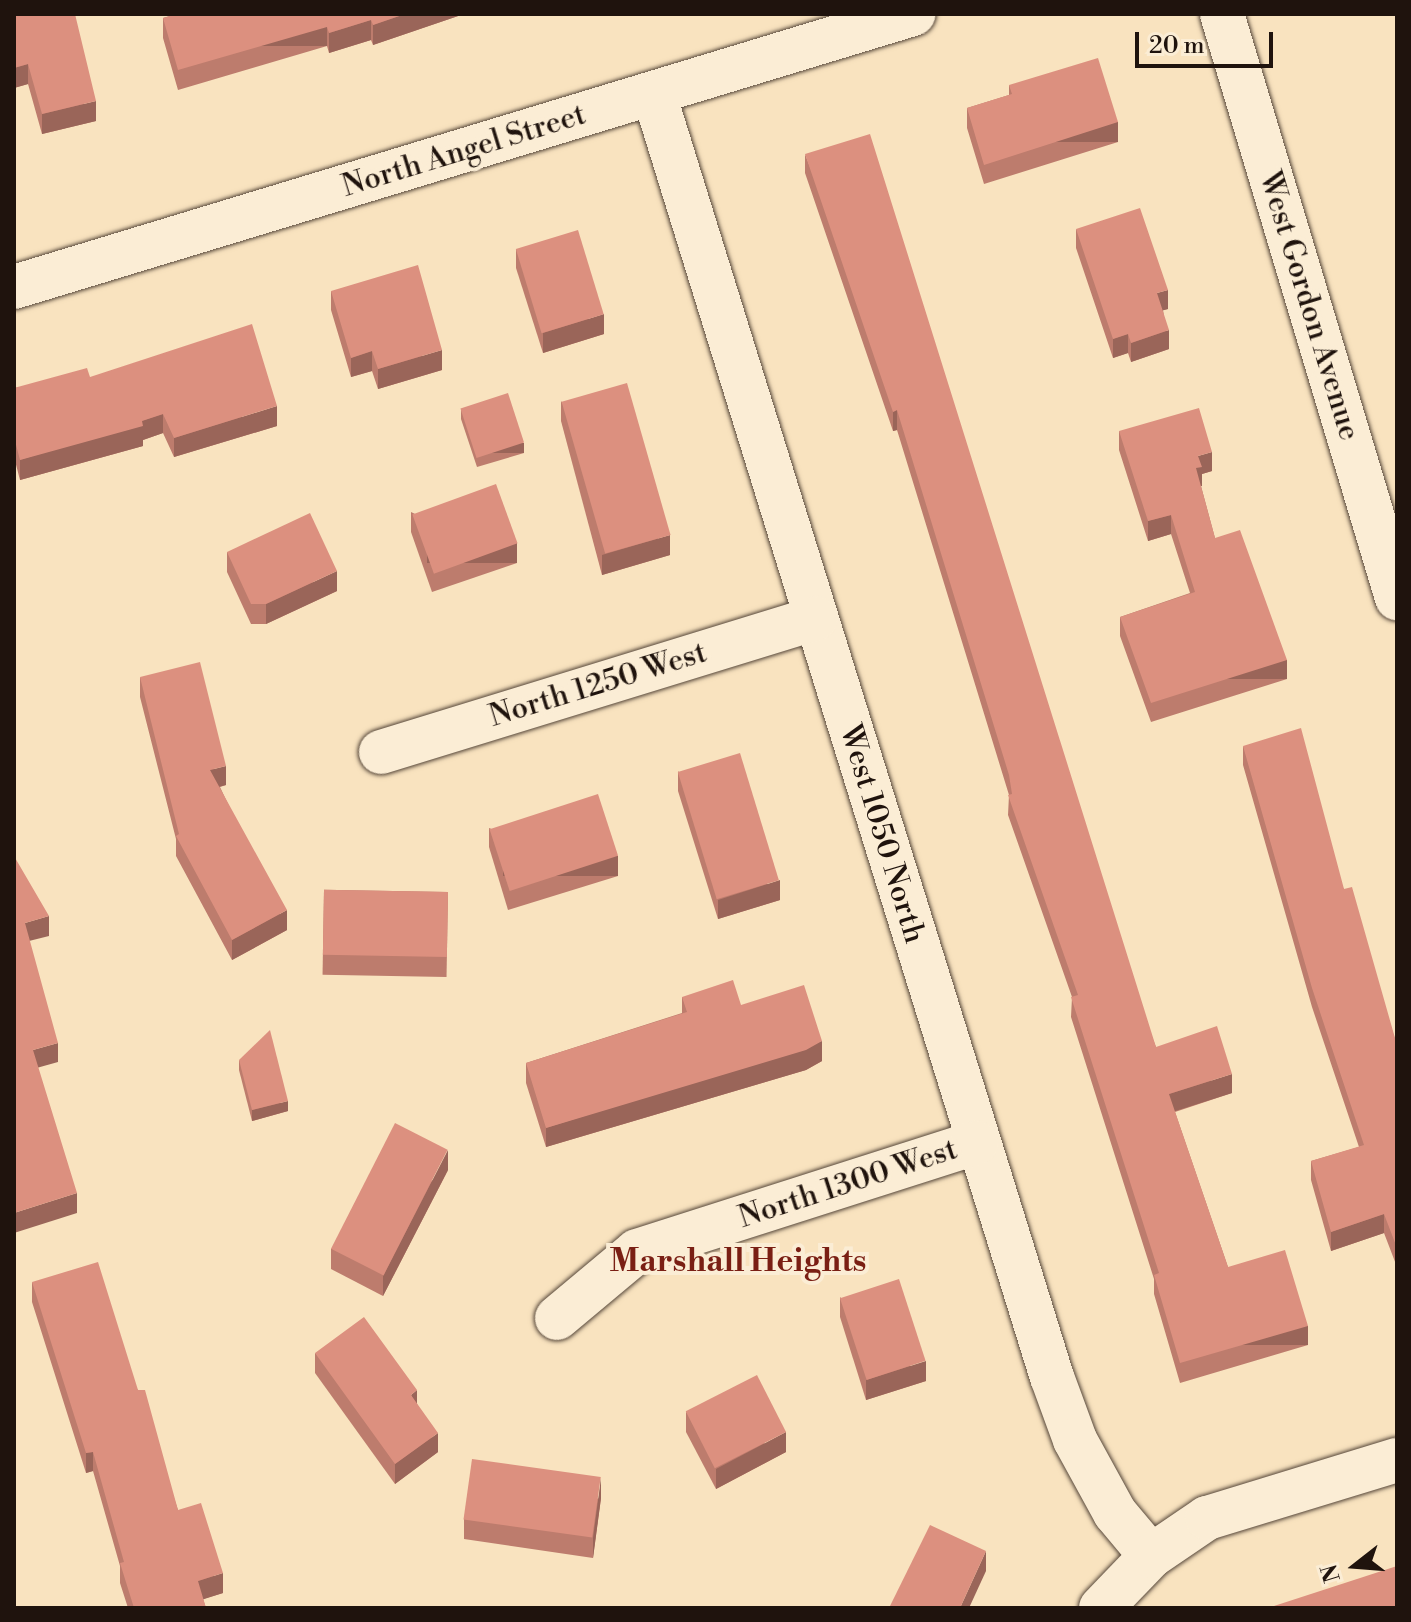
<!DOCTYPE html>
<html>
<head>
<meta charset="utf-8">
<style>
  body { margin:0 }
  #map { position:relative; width:1411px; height:1622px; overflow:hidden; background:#f9e3bf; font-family:"Libre Bodoni",serif }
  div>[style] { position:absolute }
  .roads { filter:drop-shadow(0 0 2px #56473a) drop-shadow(0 0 2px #56473a) }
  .minor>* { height:44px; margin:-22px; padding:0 22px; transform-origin:22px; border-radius:22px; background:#fbedd5 }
  .tertiary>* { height:44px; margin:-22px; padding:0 22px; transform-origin:22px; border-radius:22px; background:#fbedd5 }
  .secondary>* { height:44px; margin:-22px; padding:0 22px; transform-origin:22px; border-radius:22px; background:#fbedd5 }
  .wall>* { inset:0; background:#bd7c6d; transform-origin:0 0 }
  .shaded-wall>* { inset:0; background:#9a6559; transform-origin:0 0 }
  .building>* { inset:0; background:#dc907f; transform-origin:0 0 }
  span { translate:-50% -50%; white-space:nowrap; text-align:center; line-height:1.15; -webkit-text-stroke:8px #fbedd5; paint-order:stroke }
  .street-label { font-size:30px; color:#1f130d }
  .neighbourhood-label { font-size:32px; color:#7a1f14; font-weight:700 }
  .frame { position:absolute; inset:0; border:16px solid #1f130d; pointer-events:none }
  .north { position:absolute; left:1315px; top:1526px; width:80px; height:80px; -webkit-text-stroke:6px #fbedd5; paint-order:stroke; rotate:253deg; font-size:22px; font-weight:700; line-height:32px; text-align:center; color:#1f130d }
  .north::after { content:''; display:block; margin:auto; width:28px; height:36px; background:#1f130d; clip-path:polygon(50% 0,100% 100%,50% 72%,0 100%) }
  .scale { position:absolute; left:1135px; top:32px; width:138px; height:36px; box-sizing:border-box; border:4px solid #1f130d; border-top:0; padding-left:10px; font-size:24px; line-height:28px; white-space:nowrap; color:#1f130d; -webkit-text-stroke:6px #fbedd5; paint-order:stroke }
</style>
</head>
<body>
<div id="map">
  <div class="roads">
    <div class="minor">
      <i style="left:654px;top:94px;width:1343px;rotate:72.77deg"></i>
      <i style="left:1052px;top:1377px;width:67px;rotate:69.9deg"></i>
      <i style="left:1075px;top:1440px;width:83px;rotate:61.3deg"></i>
      <i style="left:1115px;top:1513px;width:56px;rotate:50.1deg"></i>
      <i style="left:381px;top:752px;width:455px;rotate:-17.1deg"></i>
      <i style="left:557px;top:1318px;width:104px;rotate:-39.9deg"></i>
      <i style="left:637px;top:1251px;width:356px;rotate:-17.7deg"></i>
      <i style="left:1101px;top:1608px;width:72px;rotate:-46.1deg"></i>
      <i style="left:1151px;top:1556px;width:68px;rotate:-34.2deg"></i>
      <i style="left:1207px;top:1518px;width:199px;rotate:-17deg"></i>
    </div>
    <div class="tertiary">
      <i style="left:14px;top:287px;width:940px;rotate:-16.89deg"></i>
    </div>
    <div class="secondary">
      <i style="left:1222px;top:14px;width:610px;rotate:73.32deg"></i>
    </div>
  </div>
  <div class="wall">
    <i style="clip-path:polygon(14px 14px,96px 121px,42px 134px,28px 84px,14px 88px)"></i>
    <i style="clip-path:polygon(173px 14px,464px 14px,373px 45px,371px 40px,329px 53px,327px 46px,178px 90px,163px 38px,163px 18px,173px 15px)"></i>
    <i style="clip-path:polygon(1009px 85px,1118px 142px,984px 184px,967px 128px,967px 108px,1009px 95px)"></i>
    <i style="clip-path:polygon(805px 154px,1156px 1047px,1232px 1093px,1175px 1112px,1228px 1267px,1308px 1345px,1180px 1383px,1154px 1294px,1154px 1279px,1071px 1017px,1072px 997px,1008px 815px,1009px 795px,897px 430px,893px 431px,805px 173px)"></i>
    <i style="clip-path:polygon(1076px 229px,1168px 309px,1163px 310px,1169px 349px,1131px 362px,1128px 353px,1113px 358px,1076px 248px)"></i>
    <i style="clip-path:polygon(516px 249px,604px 334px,543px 353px,516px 268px)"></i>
    <i style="clip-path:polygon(331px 291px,442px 370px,378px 389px,372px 371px,351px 377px,331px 310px)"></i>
    <i style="clip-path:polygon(90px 377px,277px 426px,174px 457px,163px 433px,143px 440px,143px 446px,20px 480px,14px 457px,14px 388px)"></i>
    <i style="clip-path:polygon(561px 401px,670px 555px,602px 575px,561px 421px)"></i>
    <i style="clip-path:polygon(461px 409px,524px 453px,477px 467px,461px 419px)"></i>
    <i style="clip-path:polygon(1119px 431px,1212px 471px,1202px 474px,1201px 486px,1215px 538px,1287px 679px,1151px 722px,1120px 636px,1120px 617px,1190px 593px,1171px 534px,1148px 541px,1119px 450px)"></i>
    <i style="clip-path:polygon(411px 512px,517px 563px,432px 592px,411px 532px)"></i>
    <i style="clip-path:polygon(227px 552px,337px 591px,266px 624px,251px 624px,227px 572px)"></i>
    <i style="clip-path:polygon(140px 677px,226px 785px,220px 787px,287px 930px,232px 960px,176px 856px,176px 839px,140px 697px)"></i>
    <i style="clip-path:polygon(1243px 746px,1344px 889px,1397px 1045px,1397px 1267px,1384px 1233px,1331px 1251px,1311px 1180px,1311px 1161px,1359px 1147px,1312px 1007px,1243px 765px)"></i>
    <i style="clip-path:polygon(678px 771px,780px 900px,718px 919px,678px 791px)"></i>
    <i style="clip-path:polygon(489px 828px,618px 876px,508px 910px,489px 847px)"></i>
    <i style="left:448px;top:892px;width:85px;height:124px;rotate:91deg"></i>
    <i style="clip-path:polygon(682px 997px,741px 1005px,822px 1061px,806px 1070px,546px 1147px,526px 1083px,526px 1063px,682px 1013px)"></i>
    <i style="clip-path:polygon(239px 1060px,288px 1111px,252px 1121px,239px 1070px)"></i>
    <i style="clip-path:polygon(448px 1170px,383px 1296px,331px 1269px,331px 1249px)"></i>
    <i style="clip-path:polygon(32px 1282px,138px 1390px,178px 1510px,223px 1593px,203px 1599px,206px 1608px,128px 1608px,120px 1583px,120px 1566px,93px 1471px,86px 1473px,32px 1302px)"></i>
    <i style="clip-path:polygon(840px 1297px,926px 1381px,866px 1400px,840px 1317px)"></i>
    <i style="clip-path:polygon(315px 1353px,417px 1404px,438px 1452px,395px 1484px,315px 1373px)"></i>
    <i style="clip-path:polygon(686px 1412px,786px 1452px,716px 1489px,686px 1432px)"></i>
    <i style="clip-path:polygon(601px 1498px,593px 1558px,464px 1539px,464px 1519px)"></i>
  </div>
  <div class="shaded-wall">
    <i style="clip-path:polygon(405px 14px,464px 14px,373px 45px,373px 25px)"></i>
    <i style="clip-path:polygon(371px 20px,371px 40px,329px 53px,329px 33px)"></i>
    <i style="left:327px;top:27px;width:19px;height:155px;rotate:90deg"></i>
    <i style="clip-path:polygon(28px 64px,28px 84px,14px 88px,14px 68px)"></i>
    <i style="clip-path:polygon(96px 101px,96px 121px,42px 134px,42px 114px)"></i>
    <i style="left:1118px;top:122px;width:20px;height:141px;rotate:90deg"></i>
    <i style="clip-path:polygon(1168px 290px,1168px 309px,1157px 312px,1157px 293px)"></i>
    <i style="clip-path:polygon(604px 314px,604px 334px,543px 353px,543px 333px)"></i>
    <i style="clip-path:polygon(1169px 330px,1169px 349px,1131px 362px,1131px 343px)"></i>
    <i style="clip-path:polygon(1128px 334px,1128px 353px,1113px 358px,1113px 339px)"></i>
    <i style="clip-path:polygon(442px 350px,442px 370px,378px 389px,378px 369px)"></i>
    <i style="clip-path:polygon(372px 351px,372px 371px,351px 377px,351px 358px)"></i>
    <i style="clip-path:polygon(277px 406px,277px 426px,174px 457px,174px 438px)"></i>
    <i style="clip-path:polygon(897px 410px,897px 430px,893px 431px,893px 412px)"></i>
    <i style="clip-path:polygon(163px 414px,163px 433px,143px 440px,143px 446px,20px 480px,20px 460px)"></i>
    <i style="left:524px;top:443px;width:10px;height:49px;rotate:90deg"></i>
    <i style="clip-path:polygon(1212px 452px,1212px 471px,1202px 474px,1202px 486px,1196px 487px,1196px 468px,1198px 456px)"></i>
    <i style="clip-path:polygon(1171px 515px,1171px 534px,1148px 541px,1148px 521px)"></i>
    <i style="clip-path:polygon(670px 535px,670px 555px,602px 575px,602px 555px)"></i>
    <i style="left:517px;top:543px;width:20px;height:90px;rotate:90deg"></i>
    <i style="clip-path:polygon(337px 571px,337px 591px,266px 624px,266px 604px)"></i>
    <i style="left:1287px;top:660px;width:19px;height:143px;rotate:90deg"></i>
    <i style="clip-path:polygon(226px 766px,226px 785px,210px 789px,210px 770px)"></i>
    <i style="left:618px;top:856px;width:20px;height:115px;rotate:90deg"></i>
    <i style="clip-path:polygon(780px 880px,780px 900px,718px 919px,718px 900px)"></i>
    <i style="clip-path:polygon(287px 910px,287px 930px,232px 960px,232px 940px)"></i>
    <i style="clip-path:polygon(49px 916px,49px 936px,25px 942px,25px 923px)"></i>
    <i style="clip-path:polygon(822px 1041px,822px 1061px,806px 1070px,546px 1147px,546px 1128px)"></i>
    <i style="clip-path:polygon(58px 1043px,58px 1062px,33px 1069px,33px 1050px)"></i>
    <i style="clip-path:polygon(1232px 1074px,1232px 1093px,1169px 1113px,1169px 1094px)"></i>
    <i style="clip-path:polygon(288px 1101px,288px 1111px,252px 1121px,252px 1110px)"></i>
    <i style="clip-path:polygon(448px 1150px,448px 1170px,383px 1296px,383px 1276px)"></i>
    <i style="clip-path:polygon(77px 1193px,77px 1213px,14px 1233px,14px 1213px)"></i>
    <i style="clip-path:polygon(1384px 1214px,1384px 1233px,1331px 1251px,1331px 1232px)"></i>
    <i style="left:1308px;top:1326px;width:19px;height:133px;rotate:90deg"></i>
    <i style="clip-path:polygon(926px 1361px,926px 1381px,866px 1400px,866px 1380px)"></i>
    <i style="clip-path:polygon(417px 1390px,417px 1410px,411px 1395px)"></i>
    <i style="clip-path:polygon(786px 1432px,786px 1452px,716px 1489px,716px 1469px)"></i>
    <i style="clip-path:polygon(438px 1433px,438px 1452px,395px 1484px,395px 1464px)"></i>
    <i style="clip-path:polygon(93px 1452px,93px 1471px,86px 1473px,86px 1453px)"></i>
    <i style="clip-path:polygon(601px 1478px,601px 1498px,593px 1558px,593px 1538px)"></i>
    <i style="clip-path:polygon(986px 1551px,986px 1571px,969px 1608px,960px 1608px)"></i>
    <i style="clip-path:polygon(223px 1573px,223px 1593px,198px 1601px,198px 1581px)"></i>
  </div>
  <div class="building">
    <i style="clip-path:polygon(14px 14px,75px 14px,96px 101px,42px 114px,28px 64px,14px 68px)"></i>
    <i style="clip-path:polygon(177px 14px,405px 14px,373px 25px,371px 20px,329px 33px,327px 27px,178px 70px,163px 18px)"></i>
    <i style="clip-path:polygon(1098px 58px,1118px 122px,984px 165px,967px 108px,1012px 94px,1009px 85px)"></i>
    <i style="clip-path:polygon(870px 134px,1156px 1047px,1217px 1026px,1232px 1074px,1169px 1094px,1228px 1267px,1285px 1250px,1308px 1326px,1180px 1363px,1154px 1275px,1159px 1273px,1071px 997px,1078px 995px,1008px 795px,1012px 794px,1009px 775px,897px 410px,893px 412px,805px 154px)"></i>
    <i style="clip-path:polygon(1140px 208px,1168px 290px,1157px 293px,1169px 330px,1131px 343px,1128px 334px,1113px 339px,1076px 229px)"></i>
    <i style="left:578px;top:230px;width:88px;height:65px;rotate:73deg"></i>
    <i style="clip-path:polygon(418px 265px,442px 350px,378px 369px,372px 351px,351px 358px,331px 291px)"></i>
    <i style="clip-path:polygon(252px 324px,277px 406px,174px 438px,163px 414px,142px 421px,143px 426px,20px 460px,14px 437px,14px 388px,87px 368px,90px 377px)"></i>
    <i style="left:627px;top:383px;width:158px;height:68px;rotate:74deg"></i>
    <i style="left:508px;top:393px;width:52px;height:50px;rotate:72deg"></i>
    <i style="clip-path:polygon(1199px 408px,1212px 452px,1198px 456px,1202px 467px,1196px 468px,1215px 538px,1240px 530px,1287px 660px,1151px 703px,1120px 617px,1195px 592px,1171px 515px,1148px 521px,1119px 431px)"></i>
    <i style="left:496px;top:484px;width:63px;height:89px;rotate:70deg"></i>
    <i style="clip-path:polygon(310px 513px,337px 571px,266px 604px,251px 604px,227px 552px)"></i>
    <i style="clip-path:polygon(200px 662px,226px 766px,210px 770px,287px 910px,232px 940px,176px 836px,179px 834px,140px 677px)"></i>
    <i style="clip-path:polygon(1301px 728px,1344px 889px,1352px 887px,1397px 1045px,1397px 1248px,1384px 1214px,1331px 1232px,1311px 1161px,1364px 1145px,1312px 988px,1243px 746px)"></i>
    <i style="left:740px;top:753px;width:133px;height:65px;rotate:73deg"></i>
    <i style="left:598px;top:794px;width:65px;height:114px;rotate:72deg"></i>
    <i style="clip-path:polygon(14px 856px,49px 916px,25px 923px,58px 1043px,33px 1050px,77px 1193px,14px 1213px)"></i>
    <i style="left:448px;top:892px;width:65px;height:124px;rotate:91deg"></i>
    <i style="clip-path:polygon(733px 980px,741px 1005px,804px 985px,822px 1041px,806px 1050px,546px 1128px,526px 1063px,687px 1012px,682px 997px)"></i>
    <i style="clip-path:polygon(270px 1030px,288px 1101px,252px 1110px,239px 1060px)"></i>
    <i style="left:395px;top:1123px;width:59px;height:141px;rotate:27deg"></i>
    <i style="clip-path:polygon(98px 1262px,138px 1390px,145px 1390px,178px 1510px,201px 1503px,223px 1573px,198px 1581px,206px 1608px,134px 1608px,120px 1563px,124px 1562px,93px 1452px,86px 1453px,32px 1282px)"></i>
    <i style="left:899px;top:1279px;width:86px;height:62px;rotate:72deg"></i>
    <i style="clip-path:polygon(364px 1317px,417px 1390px,411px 1395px,438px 1433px,395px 1464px,315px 1353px)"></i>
    <i style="left:757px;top:1375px;width:64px;height:80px;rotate:63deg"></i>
    <i style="left:472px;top:1459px;width:130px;height:61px;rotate:8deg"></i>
    <i style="clip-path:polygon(930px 1525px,986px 1551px,960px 1608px,889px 1608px)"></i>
    <i style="clip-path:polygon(1397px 1566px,1397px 1608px,1274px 1608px,1274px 1606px)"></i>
  </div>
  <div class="street-label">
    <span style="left:464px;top:151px;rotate:-17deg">North Angel Street</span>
    <span style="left:1309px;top:306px;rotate:73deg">West Gordon Avenue</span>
    <span style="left:598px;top:685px;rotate:-17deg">North 1250 West</span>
    <span style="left:882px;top:834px;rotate:73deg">West 1050 North</span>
    <span style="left:848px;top:1184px;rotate:-18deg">North 1300 West</span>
  </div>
  <div class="neighbourhood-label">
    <span style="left:738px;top:1261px">Marshall Heights</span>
  </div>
  <div class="frame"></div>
  <div class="north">N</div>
  <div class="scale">20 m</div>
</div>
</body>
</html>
